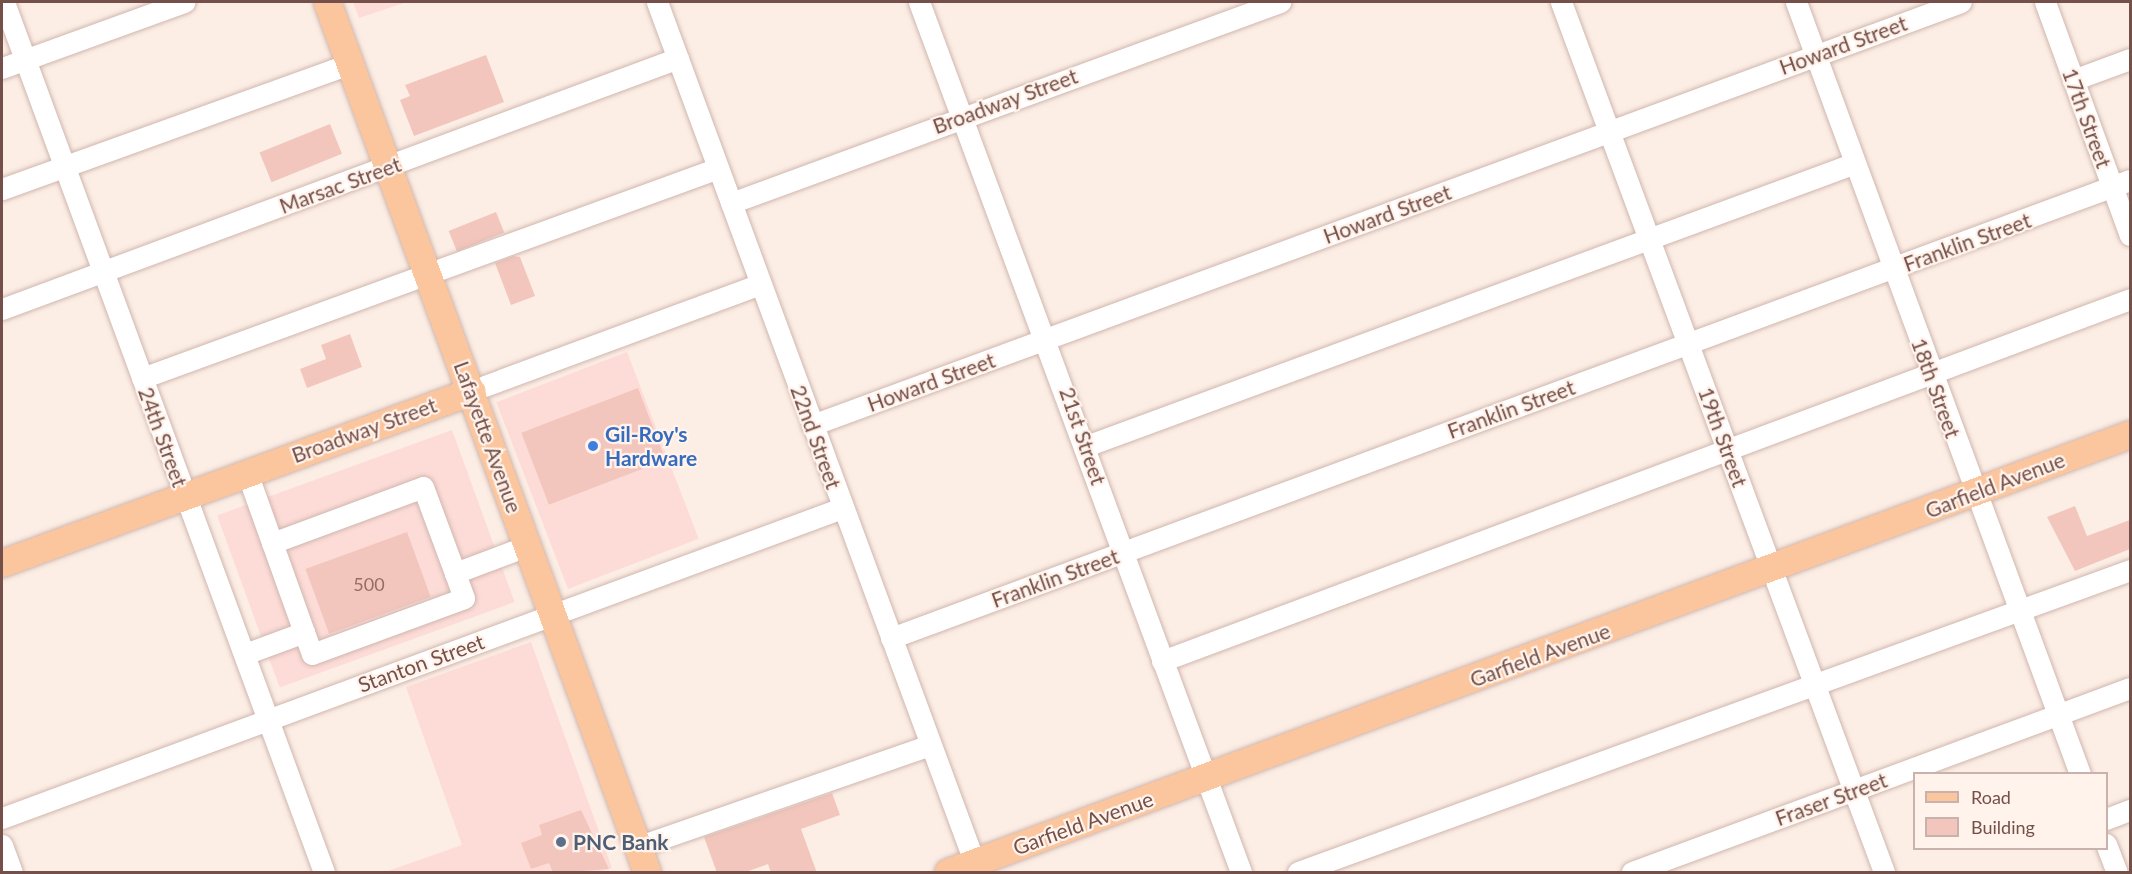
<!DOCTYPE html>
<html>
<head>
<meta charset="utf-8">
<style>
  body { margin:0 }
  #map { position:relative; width:2132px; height:874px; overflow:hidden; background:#fceee5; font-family:Lato,sans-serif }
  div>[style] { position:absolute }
  .commercial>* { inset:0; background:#fddcd8; transform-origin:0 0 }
  .building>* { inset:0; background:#f2c6bc; transform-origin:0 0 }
  .roads { filter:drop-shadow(0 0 2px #d0b6ae) drop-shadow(0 0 2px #d0b6ae) }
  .minor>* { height:21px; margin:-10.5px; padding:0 10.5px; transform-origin:10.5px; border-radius:10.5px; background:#fff }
  .major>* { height:27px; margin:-13.5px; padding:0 13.5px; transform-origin:13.5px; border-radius:13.5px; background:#fbc59d }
  .dots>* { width:16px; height:16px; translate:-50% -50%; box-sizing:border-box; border:3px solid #fff3eb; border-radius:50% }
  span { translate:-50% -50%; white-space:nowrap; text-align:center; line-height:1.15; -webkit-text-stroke:4.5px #fff3eb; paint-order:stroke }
  .number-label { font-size:18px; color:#946e66 }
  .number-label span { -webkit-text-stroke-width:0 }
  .street-label { font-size:21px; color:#75504a }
  .shop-label { font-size:21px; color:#366cbe; font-weight:700 }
  .left { translate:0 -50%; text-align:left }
  .service-label { font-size:21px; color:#4e5e75; font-weight:700 }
  .frame { position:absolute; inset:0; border:3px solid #75504a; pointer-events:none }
  .legend { position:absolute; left:1913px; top:772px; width:195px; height:78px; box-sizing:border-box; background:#fff3eb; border:2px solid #c8b2ab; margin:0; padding:8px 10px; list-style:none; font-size:18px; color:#75504a }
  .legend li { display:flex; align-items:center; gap:12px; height:30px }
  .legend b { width:30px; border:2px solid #c8b2ab }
</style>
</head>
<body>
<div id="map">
  <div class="commercial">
    <i style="clip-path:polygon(353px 2px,407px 2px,359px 18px)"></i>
    <i style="left:627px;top:352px;width:200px;height:140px;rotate:69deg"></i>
    <i style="left:452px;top:430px;width:183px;height:250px;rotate:70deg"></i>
    <i style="clip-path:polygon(531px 642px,612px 868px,599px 872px,385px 872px,462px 845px,406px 687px)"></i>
  </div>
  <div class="building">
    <i style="clip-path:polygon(486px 55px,504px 102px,414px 136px,400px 100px,410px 96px,405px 85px)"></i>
    <i style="left:330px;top:124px;width:32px;height:76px;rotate:68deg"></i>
    <i style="left:496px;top:212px;width:22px;height:51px;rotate:68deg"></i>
    <i style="clip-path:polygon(513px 256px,520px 257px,535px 296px,511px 305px,495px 263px)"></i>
    <i style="clip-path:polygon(350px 334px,362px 367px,307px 388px,300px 369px,326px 359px,321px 345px)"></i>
    <i style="left:638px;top:388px;width:77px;height:125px;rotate:69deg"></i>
    <i style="clip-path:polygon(2075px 506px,2087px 536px,2130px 520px,2130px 549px,2075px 571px,2047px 517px)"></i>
    <i style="left:407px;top:532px;width:69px;height:108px;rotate:70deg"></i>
    <i style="clip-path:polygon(832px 793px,840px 815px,801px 829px,817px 873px,771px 873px,768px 864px,743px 873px,717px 873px,704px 837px)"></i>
    <i style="clip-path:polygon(581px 810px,609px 869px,553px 873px,549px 863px,531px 869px,521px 843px,542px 835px,539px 825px)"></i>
  </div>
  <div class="roads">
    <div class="minor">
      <i style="left:4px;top:2px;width:927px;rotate:69.81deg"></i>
      <i style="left:657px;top:2px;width:927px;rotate:69.75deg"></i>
      <i style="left:919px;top:2px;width:928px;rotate:69.69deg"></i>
      <i style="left:1561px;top:2px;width:928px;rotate:69.63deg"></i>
      <i style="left:1796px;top:2px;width:823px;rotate:69.8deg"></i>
      <i style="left:2045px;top:2px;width:248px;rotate:70deg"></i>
      <i style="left:2px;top:68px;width:194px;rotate:-19.9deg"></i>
      <i style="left:2073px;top:80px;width:61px;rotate:-20.2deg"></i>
      <i style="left:2px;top:189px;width:370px;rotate:-19.8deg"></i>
      <i style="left:731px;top:203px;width:585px;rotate:-20.11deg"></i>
      <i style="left:2px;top:309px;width:721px;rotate:-20.37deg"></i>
      <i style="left:142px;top:378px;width:613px;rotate:-20.03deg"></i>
      <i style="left:471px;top:391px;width:308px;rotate:-20.3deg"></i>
      <i style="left:812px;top:425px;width:1224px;rotate:-20.21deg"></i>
      <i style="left:1086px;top:446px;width:819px;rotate:-20.2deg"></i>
      <i style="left:272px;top:543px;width:161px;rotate:-20.3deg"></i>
      <i style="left:423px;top:487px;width:92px;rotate:69.6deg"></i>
      <i style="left:455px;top:573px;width:77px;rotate:-20.6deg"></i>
      <i style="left:304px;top:632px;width:23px;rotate:70deg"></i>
      <i style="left:312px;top:654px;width:162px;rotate:-20.2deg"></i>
      <i style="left:464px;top:598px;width:27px;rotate:-110deg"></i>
      <i style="left:891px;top:638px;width:1321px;rotate:-20.29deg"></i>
      <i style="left:245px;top:654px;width:63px;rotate:-20.4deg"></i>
      <i style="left:304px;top:632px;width:169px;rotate:-109.7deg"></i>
      <i style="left:1162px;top:661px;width:1033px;rotate:-20.5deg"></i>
      <i style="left:2px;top:818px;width:895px;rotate:-20.26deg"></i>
      <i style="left:2106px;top:819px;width:26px;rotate:-21deg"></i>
      <i style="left:2106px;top:844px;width:30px;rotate:69deg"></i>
      <i style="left:2px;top:845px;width:29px;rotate:70deg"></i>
      <i style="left:637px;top:847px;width:310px;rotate:-19.2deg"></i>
      <i style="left:1298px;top:872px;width:885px;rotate:-19.95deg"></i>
      <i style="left:1632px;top:872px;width:531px;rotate:-20.28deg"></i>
    </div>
    <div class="major">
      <i style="left:327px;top:2px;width:927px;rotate:69.81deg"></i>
      <i style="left:2px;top:563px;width:500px;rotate:-20.1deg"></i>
      <i style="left:948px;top:872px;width:1261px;rotate:-20.33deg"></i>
    </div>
  </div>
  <div class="dots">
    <i style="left:593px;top:446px;background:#3f7fe0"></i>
    <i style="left:561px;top:842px;background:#5c6f8a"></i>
  </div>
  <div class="number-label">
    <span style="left:369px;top:584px">500</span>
  </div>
  <div class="street-label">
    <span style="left:1843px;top:45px;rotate:-20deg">Howard Street</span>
    <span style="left:1005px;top:101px;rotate:-20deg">Broadway Street</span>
    <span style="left:2087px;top:118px;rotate:70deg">17th Street</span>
    <span style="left:340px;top:185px;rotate:-20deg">Marsac Street</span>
    <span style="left:1387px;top:214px;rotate:-20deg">Howard Street</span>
    <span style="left:1967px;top:242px;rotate:-20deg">Franklin Street</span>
    <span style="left:931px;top:382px;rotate:-20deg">Howard Street</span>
    <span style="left:1936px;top:388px;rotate:70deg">18th Street</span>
    <span style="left:1511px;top:409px;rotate:-20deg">Franklin Street</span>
    <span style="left:364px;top:430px;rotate:-20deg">Broadway Street</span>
    <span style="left:1083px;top:436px;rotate:71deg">21st Street</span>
    <span style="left:163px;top:437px;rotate:70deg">24th Street</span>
    <span style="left:488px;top:437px;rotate:70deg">Lafayette Avenue</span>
    <span style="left:816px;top:437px;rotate:70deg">22nd Street</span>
    <span style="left:1723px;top:437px;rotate:70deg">19th Street</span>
    <span style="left:1995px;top:485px;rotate:-21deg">Garfield Avenue</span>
    <span style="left:1055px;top:578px;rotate:-20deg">Franklin Street</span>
    <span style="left:1540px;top:655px;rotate:-20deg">Garfield Avenue</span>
    <span style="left:421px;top:663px;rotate:-20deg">Stanton Street</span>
    <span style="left:1831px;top:799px;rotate:-20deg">Fraser Street</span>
    <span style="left:1083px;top:823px;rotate:-20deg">Garfield Avenue</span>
  </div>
  <div class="shop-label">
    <span class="left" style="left:605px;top:446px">Gil-Roy's<br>Hardware</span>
  </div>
  <div class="service-label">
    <span class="left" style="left:573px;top:842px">PNC Bank</span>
  </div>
  <div class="frame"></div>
  <ul class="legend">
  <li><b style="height:8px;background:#fbc59d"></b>Road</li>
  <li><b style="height:16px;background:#f2c6bc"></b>Building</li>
  </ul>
</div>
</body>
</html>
